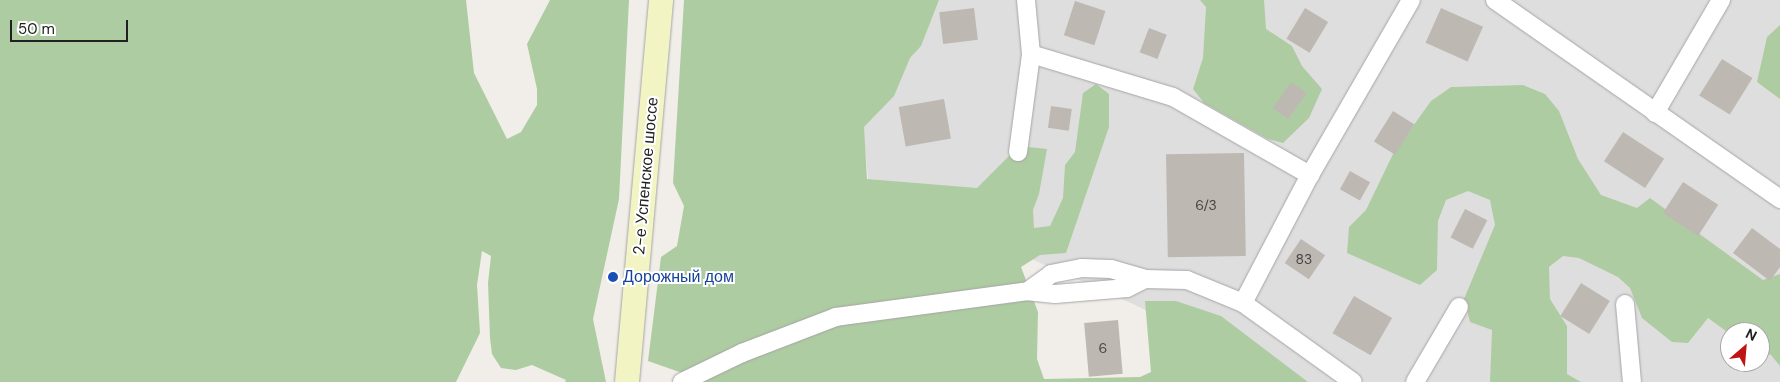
<!DOCTYPE html>
<html>
<head>
<meta charset="utf-8">
<style>
  body { margin:0 }
  #map { position:relative; width:1780px; height:382px; overflow:hidden; background:#f1eee9; font-family:"DM Sans",sans-serif }
  div>[style] { position:absolute }
  .residential>* { inset:0; background:#dfdede }
  .forest>* { inset:0; background:#aecca2 }
  .building>* { inset:0; background:#beb8b2; transform-origin:0 0 }
  .roads { filter:drop-shadow(0 0 1px #a5a5a5) drop-shadow(0 0 1px #a5a5a5) }
  .minor>* { height:18px; margin:-9px; padding:0 9px; transform-origin:9px; border-radius:9px; background:#fff }
  .secondary>* { height:24px; margin:-12px; padding:0 12px; transform-origin:12px; border-radius:12px; background:#f2f5c3 }
  .dots>* { width:14px; height:14px; translate:-50% -50%; box-sizing:border-box; border:2px solid #fff; border-radius:50% }
  span { translate:-50% -50%; white-space:nowrap; text-align:center; line-height:1.15; -webkit-text-stroke:4px #fff; paint-order:stroke }
  .number-label { font-size:14px; color:#484745 }
  .number-label span { -webkit-text-stroke-width:0 }
  .street-label { font-size:16px; color:#212121 }
  .transit-label { font-size:16px; color:#164399 }
  .left { translate:0 -50%; text-align:left }
  .north { position:absolute; left:1720px; top:322px; width:50px; height:50px; box-sizing:border-box; background:#fff; border:1px solid #a6a6a6; border-radius:50%; rotate:27deg; font-size:14px; font-weight:700; line-height:20px; text-align:center; color:#212121 }
  .north::after { content:''; display:block; margin:auto; width:18px; height:22px; background:#c01313; clip-path:polygon(50% 0,100% 100%,50% 72%,0 100%) }
  .scale { position:absolute; left:10px; top:20px; width:118px; height:22px; box-sizing:border-box; border:2px solid #212121; border-top:0; padding-left:6px; font-size:15px; line-height:18px; white-space:nowrap; color:#212121; -webkit-text-stroke:4px #fff; paint-order:stroke }
</style>
</head>
<body>
<div id="map">
  <div class="residential">
    <i style="clip-path:polygon(evenodd,850px 0,1780px 0,1780px 382px,1293px 382px,1133px 304px,869px 187px,850px 0,1730px 332px,1760px 332px,1760px 362px,1730px 362px,1730px 332px)"></i>
  </div>
  <div class="forest">
    <i style="clip-path:polygon(0 0,466px 0,474px 73px,507px 139px,521px 132px,537px 105px,537px 89px,527px 44px,550px 0,629px 0,619px 199px,593px 319px,606px 382px,565px 382px,566px 380px,532px 365px,516px 370px,501px 368px,492px 354px,490px 338px,488px 283px,491px 256px,482px 251px,477px 285px,480px 333px,456px 382px,0 382px)"></i>
    <i style="clip-path:polygon(684px 0,939px 0,921px 46px,910px 58px,894px 96px,864px 127px,867px 179px,977px 188px,1012px 153px,1029px 147px,1047px 149px,1039px 194px,1033px 210px,1034px 228px,1050px 226px,1063px 198px,1065px 165px,1075px 152px,1083px 93px,1096px 84px,1109px 94px,1109px 127px,1066px 253px,1040px 255px,1021px 267px,1038px 312px,1037px 359px,1044px 379px,1140px 377px,1151px 372px,1145px 301px,1176px 301px,1221px 316px,1308px 382px,689px 382px,688px 375px,648px 361px,661px 257px,677px 246px,684px 206px,673px 183px)"></i>
    <i style="clip-path:polygon(1200px 0,1264px 0,1266px 29px,1292px 46px,1302px 66px,1322px 89px,1309px 118px,1283px 143px,1268px 139px,1204px 103px,1193px 89px,1203px 58px,1206px 7px)"></i>
    <i style="clip-path:polygon(1780px 25px,1780px 99px,1757px 82px,1767px 37px)"></i>
    <i style="clip-path:polygon(1523px 85px,1545px 94px,1559px 111px,1578px 159px,1601px 195px,1637px 208px,1650px 198px,1763px 280px,1780px 274px,1780px 366px,1771px 355px,1760px 350px,1760px 332px,1730px 332px,1730px 334px,1708px 318px,1688px 343px,1672px 342px,1642px 318px,1630px 288px,1618px 277px,1579px 258px,1563px 256px,1549px 267px,1550px 299px,1567px 326px,1567px 374px,1581px 382px,1490px 382px,1492px 330px,1470px 322px,1464px 299px,1495px 225px,1490px 200px,1468px 191px,1446px 200px,1438px 221px,1437px 270px,1420px 285px,1347px 253px,1349px 227px,1366px 210px,1393px 154px,1431px 101px,1451px 87px)"></i>
  </div>
  <div class="building">
    <i style="left:1075px;top:1px;width:32px;height:36px;rotate:18deg"></i>
    <i style="left:974px;top:8px;width:32px;height:35px;rotate:83deg"></i>
    <i style="left:1305px;top:8px;width:27px;height:36px;rotate:31deg"></i>
    <i style="left:1441px;top:8px;width:46px;height:38px;rotate:24deg"></i>
    <i style="left:1149px;top:28px;width:19px;height:26px;rotate:21deg"></i>
    <i style="left:1722px;top:59px;width:36px;height:43px;rotate:32deg"></i>
    <i style="left:1291px;top:82px;width:19px;height:32px;rotate:35deg"></i>
    <i style="left:944px;top:99px;width:40px;height:46px;rotate:80deg"></i>
    <i style="left:1051px;top:106px;width:21px;height:22px;rotate:8deg"></i>
    <i style="left:1393px;top:111px;width:25px;height:36px;rotate:32deg"></i>
    <i style="left:1623px;top:132px;width:49px;height:35px;rotate:33deg"></i>
    <i style="left:1244px;top:153px;width:103px;height:78px;rotate:89deg"></i>
    <i style="left:1350px;top:171px;width:23px;height:21px;rotate:29deg"></i>
    <i style="left:1683px;top:182px;width:42px;height:37px;rotate:33deg"></i>
    <i style="left:1465px;top:209px;width:25px;height:32px;rotate:27deg"></i>
    <i style="clip-path:polygon(1752px 228px,1780px 249px,1780px 267px,1770px 281px,1733px 253px)"></i>
    <i style="left:1301px;top:239px;width:29px;height:29px;rotate:34deg"></i>
    <i style="left:1581px;top:283px;width:34px;height:39px;rotate:32deg"></i>
    <i style="left:1354px;top:296px;width:44px;height:43px;rotate:30deg"></i>
    <i style="left:1118px;top:320px;width:54px;height:34px;rotate:85deg"></i>
  </div>
  <div class="roads">
    <div class="minor">
      <i style="left:1495px;top:0;width:348px;rotate:34.9deg"></i>
      <i style="left:1031px;top:54px;width:148px;rotate:16.8deg"></i>
      <i style="left:1173px;top:97px;width:158px;rotate:29.7deg"></i>
      <i style="left:1655px;top:113px;width:131px;rotate:-59.7deg"></i>
      <i style="left:1018px;top:152px;width:99px;rotate:-82.4deg"></i>
      <i style="left:1031px;top:54px;width:54px;rotate:-95.3deg"></i>
      <i style="left:1145px;top:279px;width:20px;rotate:153deg"></i>
      <i style="left:1127px;top:288px;width:72px;rotate:175.2deg"></i>
      <i style="left:1055px;top:294px;width:27px;rotate:-174deg"></i>
      <i style="left:1028px;top:291px;width:29px;rotate:-36deg"></i>
      <i style="left:1051px;top:274px;width:32px;rotate:-11deg"></i>
      <i style="left:1082px;top:268px;width:29px;rotate:2deg"></i>
      <i style="left:1111px;top:269px;width:35px;rotate:16deg"></i>
      <i style="left:1145px;top:279px;width:42px;rotate:1.4deg"></i>
      <i style="left:1187px;top:280px;width:61px;rotate:22.3deg"></i>
      <i style="left:1243px;top:303px;width:135px;rotate:35.7deg"></i>
      <i style="left:1243px;top:303px;width:144px;rotate:-62.4deg"></i>
      <i style="left:1310px;top:175px;width:202px;rotate:-60deg"></i>
      <i style="left:1625px;top:304px;width:78px;rotate:84.9deg"></i>
      <i style="left:682px;top:382px;width:67px;rotate:-25.8deg"></i>
      <i style="left:742px;top:353px;width:101px;rotate:-21deg"></i>
      <i style="left:836px;top:317px;width:194px;rotate:-7.7deg"></i>
      <i style="left:1415px;top:382px;width:87px;rotate:-59.6deg"></i>
    </div>
    <div class="secondary">
      <i style="left:627px;top:382px;width:384px;rotate:-84.9deg"></i>
    </div>
  </div>
  <div class="dots">
    <i style="left:613px;top:277px;background:#1a4fb4"></i>
  </div>
  <div class="number-label">
    <span style="left:1206px;top:205px">6/3</span>
    <span style="left:1304px;top:259px">83</span>
    <span style="left:1103px;top:348px">6</span>
  </div>
  <div class="street-label">
    <span style="left:646px;top:176px;rotate:-85deg">2-е Успенское шоссе</span>
  </div>
  <div class="transit-label">
    <span class="left" style="left:623px;top:277px">Дорожный дом</span>
  </div>
  <div class="north">N</div>
  <div class="scale">50 m</div>
</div>
</body>
</html>
